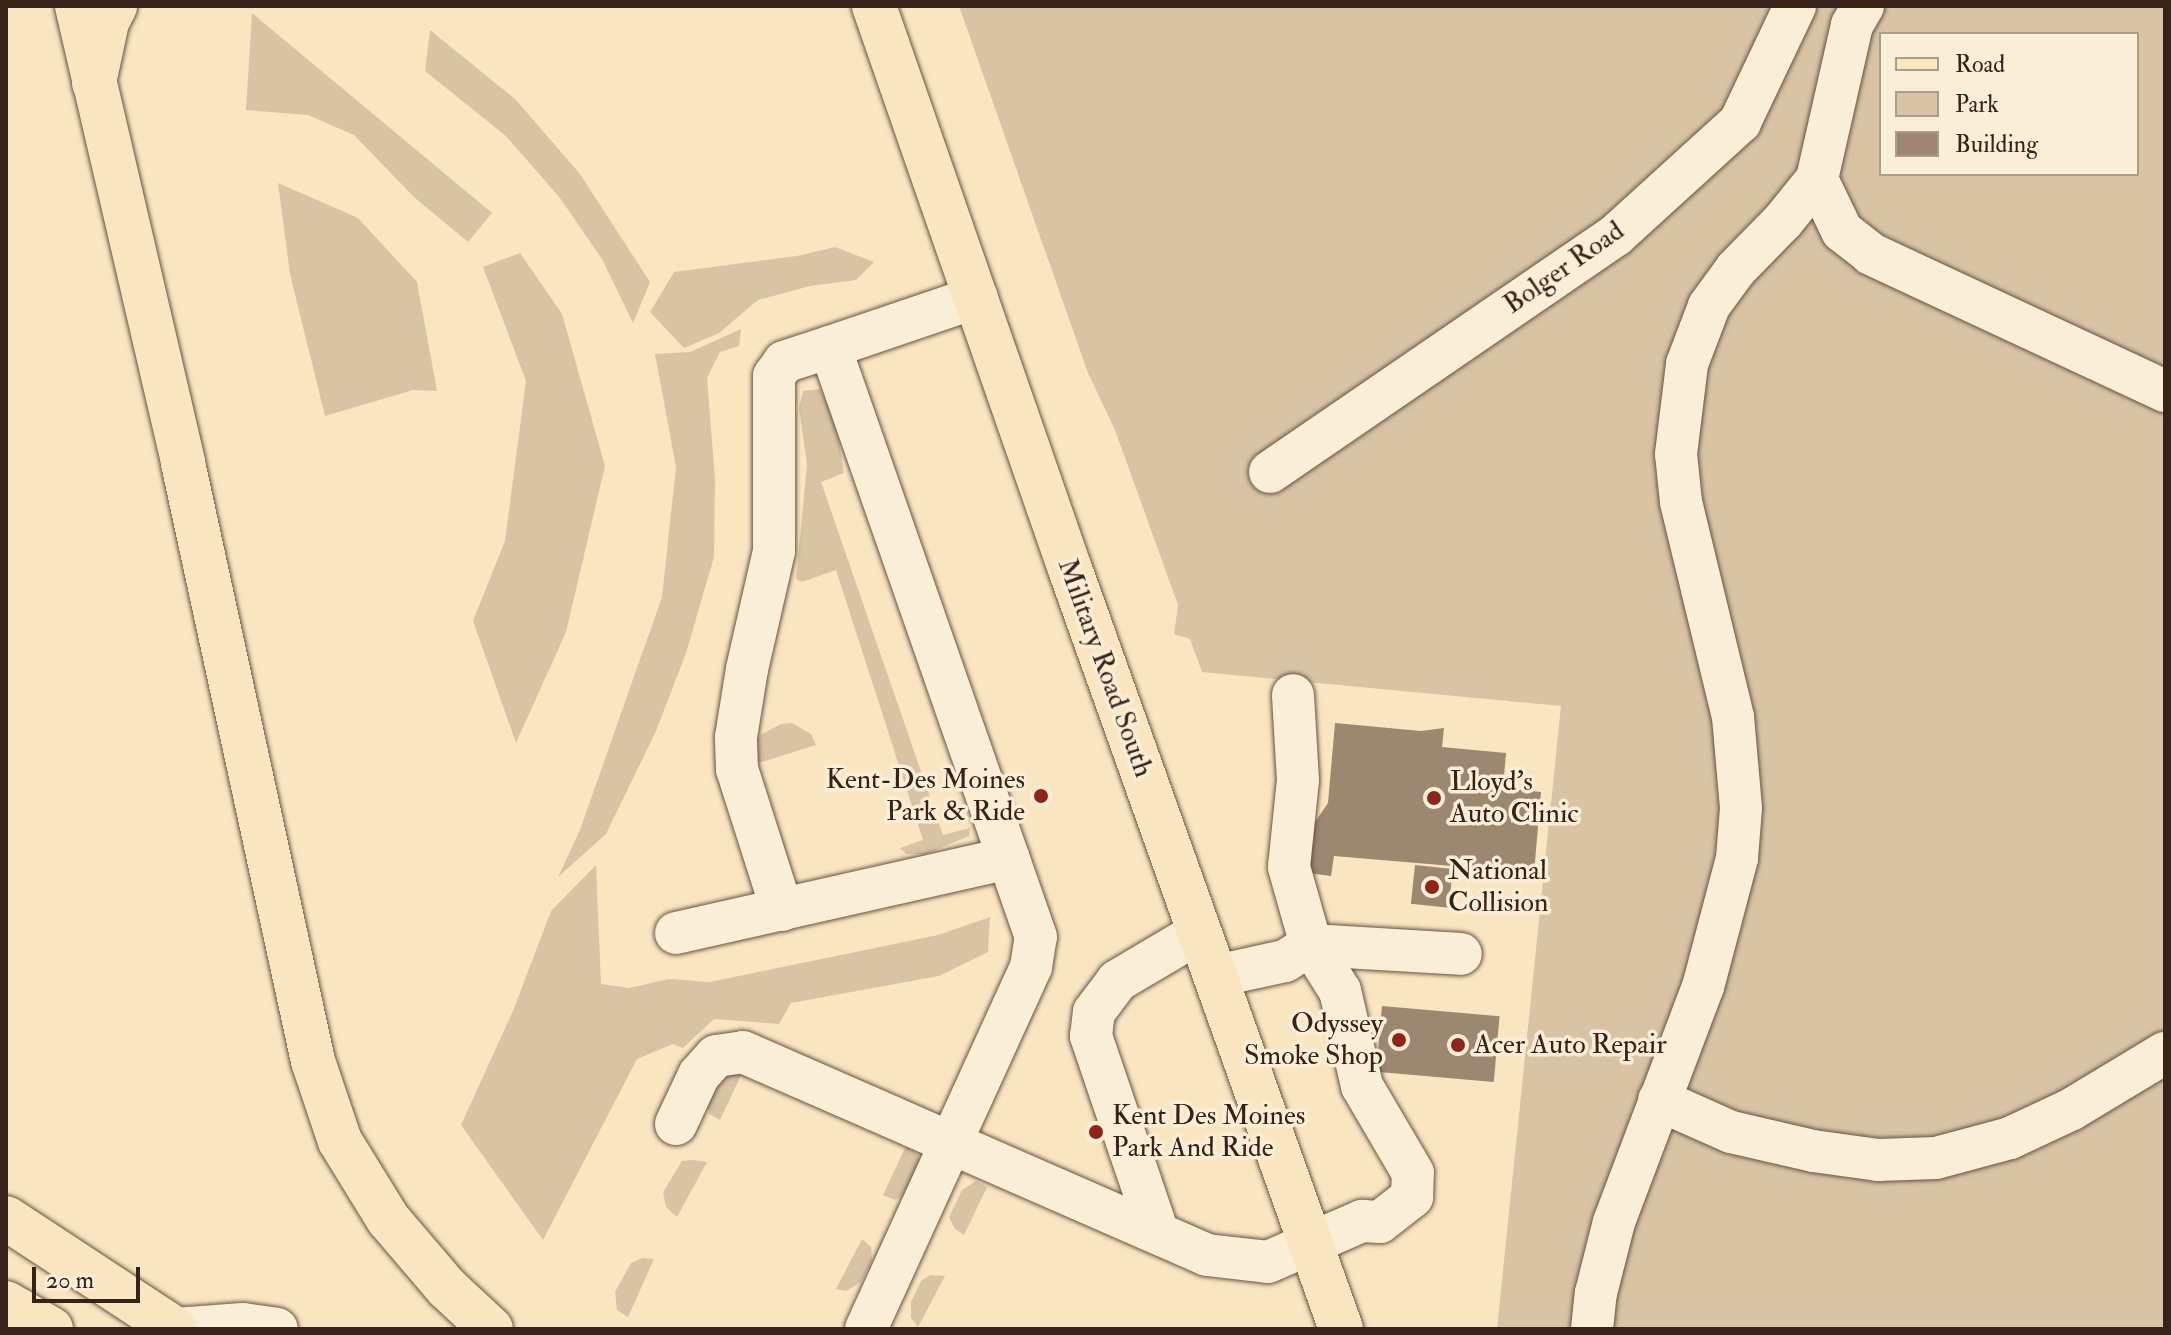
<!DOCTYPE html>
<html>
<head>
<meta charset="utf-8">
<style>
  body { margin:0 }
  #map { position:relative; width:2171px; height:1335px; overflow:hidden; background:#f9e5c0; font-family:"IM FELL Double Pica",serif }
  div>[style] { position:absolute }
  .green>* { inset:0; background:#d8c4a4 }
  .building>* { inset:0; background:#9c8770; transform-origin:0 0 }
  .roads { filter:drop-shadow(0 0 2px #685243) drop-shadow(0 0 2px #685243) }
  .minor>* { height:42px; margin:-21px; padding:0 21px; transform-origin:21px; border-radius:21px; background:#fbeed6 }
  .major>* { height:44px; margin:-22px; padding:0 22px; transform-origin:22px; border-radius:22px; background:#f9e5c0 }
  .highway>* { height:44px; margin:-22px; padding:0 22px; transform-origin:22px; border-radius:22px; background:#f9e5c0 }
  .dots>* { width:22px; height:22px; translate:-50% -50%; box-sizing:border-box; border:4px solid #fbeed6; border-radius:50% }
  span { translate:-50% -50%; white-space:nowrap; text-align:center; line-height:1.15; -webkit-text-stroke:7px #fbeed6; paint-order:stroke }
  .street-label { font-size:28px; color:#372119 }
  .poi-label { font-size:28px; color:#372119 }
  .right { translate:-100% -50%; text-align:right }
  .left { translate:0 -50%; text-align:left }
  .frame { position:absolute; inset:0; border:8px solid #372119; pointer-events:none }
  .legend { position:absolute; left:1879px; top:32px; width:260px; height:144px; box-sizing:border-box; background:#fbeed6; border:2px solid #ad9c8a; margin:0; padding:10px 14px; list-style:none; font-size:24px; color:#372119 }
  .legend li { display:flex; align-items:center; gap:16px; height:40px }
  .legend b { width:40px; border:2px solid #ad9c8a }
  .scale { position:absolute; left:32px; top:1267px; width:108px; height:36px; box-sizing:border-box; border:4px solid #372119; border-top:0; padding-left:10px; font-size:24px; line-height:28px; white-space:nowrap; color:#372119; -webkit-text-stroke:6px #fbeed6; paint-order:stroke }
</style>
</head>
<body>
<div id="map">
  <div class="green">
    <i style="clip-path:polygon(evenodd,959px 6px,2165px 6px,2165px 1329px,1497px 1329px,1561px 706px,1202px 672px,1190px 639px,1174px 634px,1178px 605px,1115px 430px,1088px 373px,959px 6px,1881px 34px,2137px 34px,2137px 174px,1881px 174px,1881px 34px)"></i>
    <i style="clip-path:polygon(252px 13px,492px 213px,468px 242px,415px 198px,354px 135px,308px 115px,246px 110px)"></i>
    <i style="clip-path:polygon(430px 30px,516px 100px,580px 174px,650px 282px,633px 323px,602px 259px,560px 198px,506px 136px,425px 71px)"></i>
    <i style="clip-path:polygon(278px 183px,358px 218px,417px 282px,437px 391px,413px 390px,325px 416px,290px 274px)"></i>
    <i style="clip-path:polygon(835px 247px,874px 262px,856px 280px,810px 286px,758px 300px,719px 333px,684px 348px,650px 312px,674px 272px,797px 256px)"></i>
    <i style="clip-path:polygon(520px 253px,562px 314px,605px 466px,566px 632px,516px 743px,473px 621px,505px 541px,526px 381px,483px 267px)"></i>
    <i style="clip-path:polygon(741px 329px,739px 346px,720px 352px,707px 378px,715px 479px,714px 557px,686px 653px,656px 731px,606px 834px,558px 877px,580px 830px,662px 597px,676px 467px,655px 354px,690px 352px)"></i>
    <i style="clip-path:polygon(820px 389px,836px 423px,844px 473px,821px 482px,943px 835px,970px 828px,969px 836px,926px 854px,906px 854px,900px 848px,923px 840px,836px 570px,802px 582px,796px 579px,807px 464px,799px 408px,803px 391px)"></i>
    <i style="clip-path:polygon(792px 723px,811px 734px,816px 745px,752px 765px,754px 748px,760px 735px,781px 724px)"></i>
    <i style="clip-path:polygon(596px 865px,601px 984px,629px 988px,669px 979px,710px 982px,938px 935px,990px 917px,988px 952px,939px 976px,791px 1003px,779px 1024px,714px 1019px,683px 1048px,673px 1044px,637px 1059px,543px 1240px,461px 1125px,513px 1011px,551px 911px)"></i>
    <i style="clip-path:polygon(743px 1071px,720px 1120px,709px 1114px,706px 1099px,718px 1075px)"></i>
    <i style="clip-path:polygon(906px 1146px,917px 1154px,923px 1167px,911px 1190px,895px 1200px,883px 1195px)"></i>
    <i style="clip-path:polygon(694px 1160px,707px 1162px,677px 1217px,666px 1207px,663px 1192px,682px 1161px)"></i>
    <i style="clip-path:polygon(976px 1181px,987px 1187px,964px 1235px,955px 1229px,949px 1217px,962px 1190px)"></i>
    <i style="clip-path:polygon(862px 1239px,871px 1247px,872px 1261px,861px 1282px,846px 1291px,836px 1289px)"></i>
    <i style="clip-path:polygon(642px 1258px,654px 1259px,628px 1317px,617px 1310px,615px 1292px,631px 1263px)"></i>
    <i style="clip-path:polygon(930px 1275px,945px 1276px,918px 1327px,911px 1318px,911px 1302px,921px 1281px)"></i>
  </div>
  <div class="building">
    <i style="clip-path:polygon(1335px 723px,1421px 731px,1444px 728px,1442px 747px,1506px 753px,1503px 788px,1541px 792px,1534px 873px,1334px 856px,1331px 876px,1308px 873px,1313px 825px,1328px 803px)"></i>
    <i style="left:1415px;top:865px;width:38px;height:39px;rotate:6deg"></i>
    <i style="left:1382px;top:1006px;width:118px;height:66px;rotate:5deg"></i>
  </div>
  <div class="roads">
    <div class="minor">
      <i style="left:1817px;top:179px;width:58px;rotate:64.3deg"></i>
      <i style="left:1842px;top:231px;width:37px;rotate:38deg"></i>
      <i style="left:1871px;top:254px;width:324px;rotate:25deg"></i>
      <i style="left:1270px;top:472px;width:419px;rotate:-34.4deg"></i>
      <i style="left:1616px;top:235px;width:168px;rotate:-42.3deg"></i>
      <i style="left:1740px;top:122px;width:128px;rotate:-64.6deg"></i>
      <i style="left:782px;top:910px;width:148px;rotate:-107.7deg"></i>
      <i style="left:737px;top:769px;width:32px;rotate:-92deg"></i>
      <i style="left:736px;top:737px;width:69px;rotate:-80.8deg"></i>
      <i style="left:747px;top:669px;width:121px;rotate:-77.1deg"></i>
      <i style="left:774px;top:551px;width:175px;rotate:-90deg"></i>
      <i style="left:774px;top:376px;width:17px;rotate:-54deg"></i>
      <i style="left:784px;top:362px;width:48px;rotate:-18.1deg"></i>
      <i style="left:676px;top:933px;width:341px;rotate:-12.7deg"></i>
      <i style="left:1311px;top:945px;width:150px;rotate:3.4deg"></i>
      <i style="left:1216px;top:976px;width:71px;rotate:-12.3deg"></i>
      <i style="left:1285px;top:961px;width:31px;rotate:-32deg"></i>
      <i style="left:1311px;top:945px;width:81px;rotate:-105.8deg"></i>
      <i style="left:1289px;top:867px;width:87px;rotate:-84.1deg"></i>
      <i style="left:1298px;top:780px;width:85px;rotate:-93.4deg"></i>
      <i style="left:1659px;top:1100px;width:79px;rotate:24deg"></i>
      <i style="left:1731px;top:1132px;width:84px;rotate:13deg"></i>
      <i style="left:1813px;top:1151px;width:66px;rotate:7.9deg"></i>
      <i style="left:1878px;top:1160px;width:58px;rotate:-2deg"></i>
      <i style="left:1936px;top:1158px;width:77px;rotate:-15.1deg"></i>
      <i style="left:2010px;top:1138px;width:68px;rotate:-25.1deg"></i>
      <i style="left:2072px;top:1109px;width:109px;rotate:-31.1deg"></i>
      <i style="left:676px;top:1124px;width:54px;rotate:-64.9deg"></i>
      <i style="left:699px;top:1075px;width:25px;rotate:-48deg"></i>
      <i style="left:716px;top:1056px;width:27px;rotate:-8deg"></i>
      <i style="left:743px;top:1052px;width:506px;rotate:23.63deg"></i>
      <i style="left:1207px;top:1255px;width:61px;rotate:6.5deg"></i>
      <i style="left:1268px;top:1262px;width:103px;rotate:-23.6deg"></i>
      <i style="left:1362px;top:1221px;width:18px;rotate:3deg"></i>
      <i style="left:1380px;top:1222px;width:41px;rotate:-38deg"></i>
      <i style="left:1412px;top:1197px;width:24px;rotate:-88deg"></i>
      <i style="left:1413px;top:1173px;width:101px;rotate:-120.4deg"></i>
      <i style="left:1362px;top:1086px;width:98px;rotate:-103deg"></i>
      <i style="left:1340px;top:991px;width:54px;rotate:-122.2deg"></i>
      <i style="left:1158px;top:1233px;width:208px;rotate:-108.8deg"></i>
      <i style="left:1091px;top:1036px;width:24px;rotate:-83deg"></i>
      <i style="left:1094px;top:1012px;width:39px;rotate:-53deg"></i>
      <i style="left:1117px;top:981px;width:96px;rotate:-30.6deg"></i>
      <i style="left:175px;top:1329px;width:68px;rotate:-4.2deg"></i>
      <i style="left:243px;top:1324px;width:34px;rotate:8deg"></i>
      <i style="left:866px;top:1329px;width:398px;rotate:-65.5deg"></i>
      <i style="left:1031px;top:967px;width:30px;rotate:-81deg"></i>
      <i style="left:1036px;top:937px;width:625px;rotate:-109.25deg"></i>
      <i style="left:830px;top:347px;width:155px;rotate:-18.8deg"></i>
      <i style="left:1592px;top:1329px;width:36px;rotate:-84deg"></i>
      <i style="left:1596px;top:1293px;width:73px;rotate:-75.8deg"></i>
      <i style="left:1614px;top:1222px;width:251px;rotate:-69.3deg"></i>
      <i style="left:1703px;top:987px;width:133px;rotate:-75.2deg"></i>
      <i style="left:1737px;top:858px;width:50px;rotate:-85.4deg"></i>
      <i style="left:1741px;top:808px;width:91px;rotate:-95deg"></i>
      <i style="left:1733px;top:717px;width:221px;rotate:-103.6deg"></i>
      <i style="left:1681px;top:502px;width:48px;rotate:-95.9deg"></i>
      <i style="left:1676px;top:454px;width:91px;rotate:-83deg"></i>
      <i style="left:1687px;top:364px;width:62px;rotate:-69.2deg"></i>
      <i style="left:1709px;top:306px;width:46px;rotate:-53.9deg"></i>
      <i style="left:1736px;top:269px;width:67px;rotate:-45.6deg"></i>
      <i style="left:1783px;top:221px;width:54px;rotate:-51deg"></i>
      <i style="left:1817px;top:179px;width:158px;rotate:-77.2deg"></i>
      <i style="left:1852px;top:25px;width:22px;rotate:-60deg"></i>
    </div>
    <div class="major">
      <i style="left:874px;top:6px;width:596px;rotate:70.81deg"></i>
      <i style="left:1070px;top:569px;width:807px;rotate:70.37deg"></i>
      <i style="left:94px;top:83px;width:62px;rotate:-78deg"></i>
      <i style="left:107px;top:22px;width:18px;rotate:-63deg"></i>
    </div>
    <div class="highway">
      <i style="left:77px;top:6px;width:469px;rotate:76.9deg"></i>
      <i style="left:183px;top:463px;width:612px;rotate:77.74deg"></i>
      <i style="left:313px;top:1061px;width:84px;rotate:71.4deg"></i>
      <i style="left:340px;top:1141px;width:92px;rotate:58.4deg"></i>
      <i style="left:388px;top:1219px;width:91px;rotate:49.5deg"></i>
      <i style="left:447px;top:1288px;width:60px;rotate:43deg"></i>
      <i style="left:6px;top:1218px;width:202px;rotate:33.3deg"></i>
      <i style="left:6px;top:1303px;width:52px;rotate:30deg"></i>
    </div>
  </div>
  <div class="dots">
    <i style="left:1041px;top:796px;background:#8f2418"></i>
    <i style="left:1434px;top:798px;background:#8f2418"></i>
    <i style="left:1432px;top:887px;background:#8f2418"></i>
    <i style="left:1399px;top:1040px;background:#8f2418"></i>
    <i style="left:1458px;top:1045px;background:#8f2418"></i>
    <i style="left:1096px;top:1132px;background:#8f2418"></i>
  </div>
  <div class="street-label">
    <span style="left:1564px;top:268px;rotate:-35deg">Bolger Road</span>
    <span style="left:1105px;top:668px;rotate:70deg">Military Road South</span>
  </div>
  <div class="poi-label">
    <span class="right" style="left:1025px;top:796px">Kent-Des Moines<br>Park &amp; Ride</span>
    <span class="left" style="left:1450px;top:798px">Lloyd's<br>Auto Clinic</span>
    <span class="left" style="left:1448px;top:887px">National<br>Collision</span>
    <span class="right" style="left:1383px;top:1040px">Odyssey<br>Smoke Shop</span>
    <span class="left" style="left:1474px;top:1045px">Acer Auto Repair</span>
    <span class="left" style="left:1112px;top:1132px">Kent Des Moines<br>Park And Ride</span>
  </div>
  <div class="frame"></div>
  <ul class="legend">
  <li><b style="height:10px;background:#f9e5c0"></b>Road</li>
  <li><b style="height:22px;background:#d8c4a4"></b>Park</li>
  <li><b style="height:22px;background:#9c8770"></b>Building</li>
  </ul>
  <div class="scale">20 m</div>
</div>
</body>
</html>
